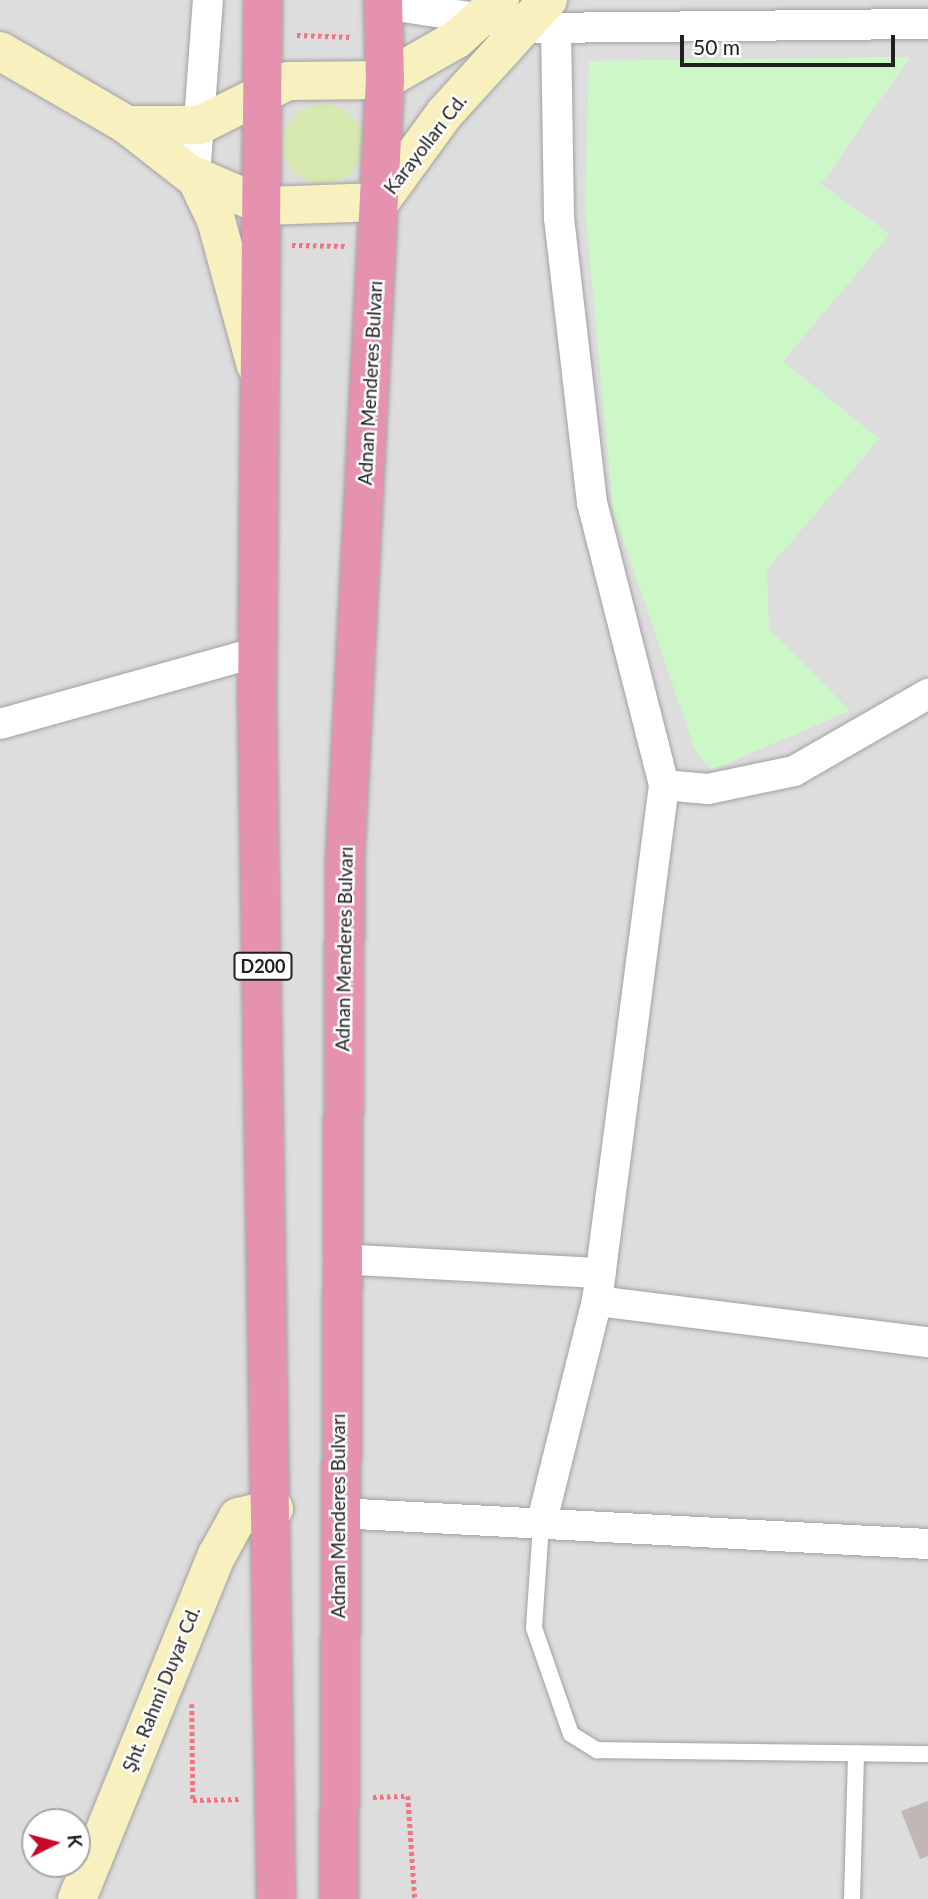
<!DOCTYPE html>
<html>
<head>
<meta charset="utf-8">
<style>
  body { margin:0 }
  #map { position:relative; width:928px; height:1899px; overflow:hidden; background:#f0ece7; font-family:Lato,sans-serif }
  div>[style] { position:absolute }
  .residential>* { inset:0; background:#deddde }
  .grass>* { inset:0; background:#d6e8af }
  .round { border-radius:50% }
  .park>* { inset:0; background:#ccf8c7 }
  .building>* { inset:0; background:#c1b7b4 }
  .path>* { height:4.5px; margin-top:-2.25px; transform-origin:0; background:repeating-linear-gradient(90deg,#f5737d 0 3.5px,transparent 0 7px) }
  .roads { filter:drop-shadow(0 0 2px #a1a1a1) drop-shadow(0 0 2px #a1a1a1) }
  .lane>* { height:16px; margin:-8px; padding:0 8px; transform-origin:8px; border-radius:8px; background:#fff }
  .street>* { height:30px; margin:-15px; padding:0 15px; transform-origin:15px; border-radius:15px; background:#fff }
  .secondary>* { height:38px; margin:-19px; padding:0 19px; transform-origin:19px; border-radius:19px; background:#f8f0be }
  .highway>* { height:38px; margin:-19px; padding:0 19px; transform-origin:19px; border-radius:19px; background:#e592b0 }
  span { translate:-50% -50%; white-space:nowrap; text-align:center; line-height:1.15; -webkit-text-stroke:5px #fff; paint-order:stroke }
  .shield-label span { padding:2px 5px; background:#fff; border:2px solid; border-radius:5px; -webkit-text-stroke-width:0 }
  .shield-label { font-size:18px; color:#202020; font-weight:700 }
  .street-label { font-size:19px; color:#202020 }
  .north { position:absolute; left:21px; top:1808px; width:70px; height:70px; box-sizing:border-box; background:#fff; border:2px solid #a6a6a6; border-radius:50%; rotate:84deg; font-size:19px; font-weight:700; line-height:28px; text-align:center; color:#202020 }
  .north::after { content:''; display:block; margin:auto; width:24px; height:32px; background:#ca072a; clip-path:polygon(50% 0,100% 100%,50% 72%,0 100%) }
  .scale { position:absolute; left:680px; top:35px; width:215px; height:32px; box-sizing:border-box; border:4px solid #202020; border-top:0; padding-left:9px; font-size:21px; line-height:24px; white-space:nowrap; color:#202020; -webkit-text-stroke:5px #fff; paint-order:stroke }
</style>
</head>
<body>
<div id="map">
  <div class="residential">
    <i style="clip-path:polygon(evenodd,0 0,928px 0,928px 1899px,0 1899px,0 0,35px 1822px,77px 1822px,77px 1864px,35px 1864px,35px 1822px)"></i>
  </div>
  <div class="grass">
    <i class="round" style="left:283px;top:104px;width:80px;height:80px"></i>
  </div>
  <div class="park">
    <i style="clip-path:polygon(910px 57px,821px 184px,890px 234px,783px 361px,879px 439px,767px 570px,769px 629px,850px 711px,711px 770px,695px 750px,613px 509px,585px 209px,589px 61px)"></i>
  </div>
  <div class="building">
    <i style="clip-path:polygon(928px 1801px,928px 1856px,920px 1859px,901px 1811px)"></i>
  </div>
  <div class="path">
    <i style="left:297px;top:35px;width:54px;rotate:2.1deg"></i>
    <i style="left:292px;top:245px;width:54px;rotate:1.1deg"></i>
    <i style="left:192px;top:1704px;width:96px;rotate:89.4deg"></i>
    <i style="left:193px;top:1800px;width:49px;rotate:-1.2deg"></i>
    <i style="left:373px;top:1797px;width:35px;rotate:-2deg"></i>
    <i style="left:408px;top:1796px;width:103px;rotate:86.1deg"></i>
  </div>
  <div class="roads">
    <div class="lane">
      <i style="left:541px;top:1525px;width:103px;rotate:93.9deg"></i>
      <i style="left:534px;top:1628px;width:112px;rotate:70.8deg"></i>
      <i style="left:571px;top:1734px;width:31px;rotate:32deg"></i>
      <i style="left:597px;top:1750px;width:331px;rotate:0.7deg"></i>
      <i style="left:852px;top:1899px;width:146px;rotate:-88.4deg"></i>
    </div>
    <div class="street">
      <i style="left:383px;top:4px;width:113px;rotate:8.6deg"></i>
      <i style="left:537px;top:28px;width:391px;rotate:-0.6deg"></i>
      <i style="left:195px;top:176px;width:176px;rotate:-85.8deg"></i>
      <i style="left:0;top:724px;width:268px;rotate:-15.6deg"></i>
      <i style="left:664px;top:785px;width:44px;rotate:5.2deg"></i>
      <i style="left:708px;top:789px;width:88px;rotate:-11.8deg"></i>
      <i style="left:794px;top:771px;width:155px;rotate:-29.9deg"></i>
      <i style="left:339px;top:1259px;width:262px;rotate:3.1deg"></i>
      <i style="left:597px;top:1301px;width:334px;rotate:7.1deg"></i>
      <i style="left:338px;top:1513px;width:591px;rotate:3.01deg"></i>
      <i style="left:541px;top:1525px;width:231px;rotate:-76deg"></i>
      <i style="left:597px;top:1301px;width:520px;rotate:-82.6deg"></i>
      <i style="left:664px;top:785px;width:291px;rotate:-104.3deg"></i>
      <i style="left:592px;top:503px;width:287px;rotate:-96.6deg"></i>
      <i style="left:559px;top:218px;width:187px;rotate:-90.9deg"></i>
    </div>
    <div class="secondary">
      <i style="left:0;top:51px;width:147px;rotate:30.2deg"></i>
      <i style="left:127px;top:125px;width:80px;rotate:37.9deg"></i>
      <i style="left:190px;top:174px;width:81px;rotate:23.4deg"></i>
      <i style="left:264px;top:206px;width:116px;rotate:-2deg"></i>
      <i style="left:380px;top:202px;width:110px;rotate:-53.9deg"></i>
      <i style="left:445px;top:113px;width:153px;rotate:-47.7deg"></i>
      <i style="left:127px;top:125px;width:73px"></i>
      <i style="left:200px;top:125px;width:98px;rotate:-26.6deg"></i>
      <i style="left:288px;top:81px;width:97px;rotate:-0.6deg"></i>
      <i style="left:385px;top:80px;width:83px;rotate:-29.7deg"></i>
      <i style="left:457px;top:39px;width:58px;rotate:-42.2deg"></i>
      <i style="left:195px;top:176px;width:49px;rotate:64.5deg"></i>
      <i style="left:216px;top:220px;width:151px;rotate:74.7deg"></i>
      <i style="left:77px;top:1899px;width:371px;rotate:-67.9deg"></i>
      <i style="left:217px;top:1555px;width:43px;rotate:-61.1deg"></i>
      <i style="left:238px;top:1517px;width:37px;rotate:-13deg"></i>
    </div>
    <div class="highway">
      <i style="left:263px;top:0;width:699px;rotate:90.49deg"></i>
      <i style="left:257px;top:699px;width:1200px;rotate:89.09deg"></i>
      <i style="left:339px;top:1899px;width:1038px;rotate:-89.67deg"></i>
      <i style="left:345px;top:861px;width:782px;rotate:-87.07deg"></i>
      <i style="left:385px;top:80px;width:80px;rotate:-91.4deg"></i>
    </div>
  </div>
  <div class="shield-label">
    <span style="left:263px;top:966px">D200</span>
  </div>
  <div class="street-label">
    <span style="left:425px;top:144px;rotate:-52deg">Karayolları Cd.</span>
    <span style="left:370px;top:383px;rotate:-87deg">Adnan Menderes Bulvarı</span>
    <span style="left:344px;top:949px;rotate:-89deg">Adnan Menderes Bulvarı</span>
    <span style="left:338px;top:1516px;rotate:-90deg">Adnan Menderes Bulvarı</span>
    <span style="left:161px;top:1689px;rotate:-68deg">Şht. Rahmi Duyar Cd.</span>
  </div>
  <div class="north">K</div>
  <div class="scale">50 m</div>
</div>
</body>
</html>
